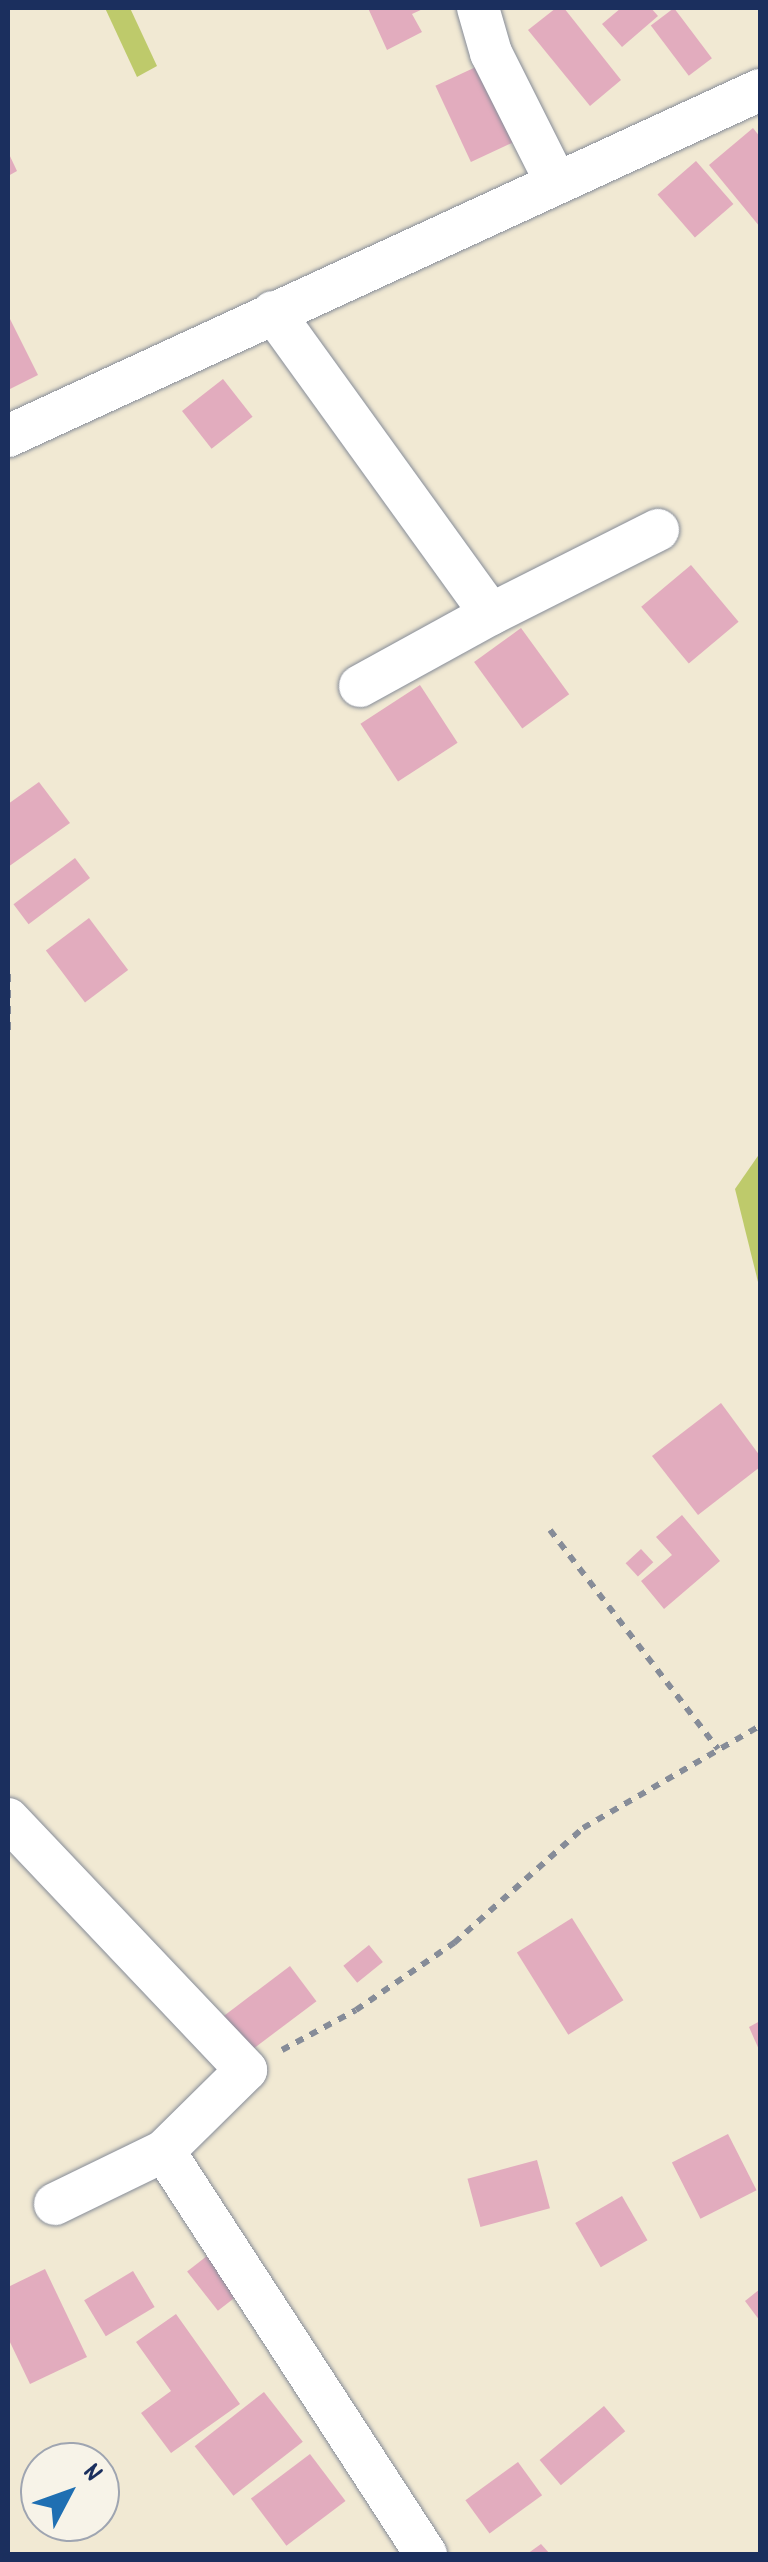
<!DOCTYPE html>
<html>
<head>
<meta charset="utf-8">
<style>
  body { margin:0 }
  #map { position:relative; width:768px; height:2562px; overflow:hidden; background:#f1e9d3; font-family:Dekko,sans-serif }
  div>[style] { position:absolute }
  .green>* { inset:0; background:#beca6b }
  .building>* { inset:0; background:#e2acbe; transform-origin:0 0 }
  .path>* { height:6px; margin-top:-3px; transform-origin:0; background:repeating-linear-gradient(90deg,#868c98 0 8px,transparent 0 16px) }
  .roads { filter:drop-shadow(0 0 2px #868c98) drop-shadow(0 0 2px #868c98) }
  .minor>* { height:42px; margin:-21px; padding:0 21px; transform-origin:21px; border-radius:21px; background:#fff }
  span { translate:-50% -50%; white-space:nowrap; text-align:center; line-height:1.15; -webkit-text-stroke:9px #f7f3e8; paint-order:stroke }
  .frame { position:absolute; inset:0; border:10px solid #1b2f5e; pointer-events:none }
  .north { position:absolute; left:20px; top:2442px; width:100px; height:100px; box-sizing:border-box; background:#f7f3e8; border:2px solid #9fa5b1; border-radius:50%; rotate:49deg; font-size:28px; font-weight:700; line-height:40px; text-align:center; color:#1b2f5e }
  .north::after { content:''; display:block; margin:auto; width:35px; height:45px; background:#1f6fb2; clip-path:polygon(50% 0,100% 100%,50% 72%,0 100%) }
</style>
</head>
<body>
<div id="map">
  <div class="green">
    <i style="clip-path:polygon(105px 8px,130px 8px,157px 66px,137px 77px)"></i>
    <i style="clip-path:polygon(760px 1153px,760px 1290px,735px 1189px)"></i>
  </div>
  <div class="building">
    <i style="clip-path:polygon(368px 8px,425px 8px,412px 14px,422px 32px,387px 50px)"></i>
    <i style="clip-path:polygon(556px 8px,564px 8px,621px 80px,590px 106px,528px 30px)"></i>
    <i style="clip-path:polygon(621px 8px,651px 8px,658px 16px,622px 47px,602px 24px)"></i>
    <i style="left:674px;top:8px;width:63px;height:29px;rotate:53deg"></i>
    <i style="left:478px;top:66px;width:84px;height:47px;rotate:65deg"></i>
    <i style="clip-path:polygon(753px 128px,760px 137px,760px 227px,709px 165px)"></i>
    <i style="clip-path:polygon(8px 152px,17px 171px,8px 176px)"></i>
    <i style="left:696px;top:161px;width:57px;height:51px;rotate:49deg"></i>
    <i style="clip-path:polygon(8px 315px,38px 375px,8px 390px)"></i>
    <i style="left:223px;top:379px;width:48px;height:52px;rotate:52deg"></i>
    <i style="left:691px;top:565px;width:74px;height:65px;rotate:50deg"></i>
    <i style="left:521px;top:628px;width:82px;height:58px;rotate:54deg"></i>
    <i style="left:420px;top:685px;width:69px;height:71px;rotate:57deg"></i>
    <i style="clip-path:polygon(39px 782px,70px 823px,8px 867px,8px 804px)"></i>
    <i style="left:75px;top:858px;width:25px;height:77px;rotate:53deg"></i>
    <i style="left:89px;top:918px;width:65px;height:54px;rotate:53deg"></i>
    <i style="clip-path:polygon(721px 1403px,760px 1456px,760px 1467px,698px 1515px,652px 1456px)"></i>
    <i style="clip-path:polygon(682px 1515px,720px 1561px,664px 1609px,641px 1581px,672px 1555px,656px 1537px)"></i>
    <i style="left:641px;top:1549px;width:18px;height:21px;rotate:47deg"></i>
    <i style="left:572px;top:1918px;width:97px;height:65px;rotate:58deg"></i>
    <i style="left:369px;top:1945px;width:22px;height:33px;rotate:51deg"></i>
    <i style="left:290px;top:1966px;width:44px;height:85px;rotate:53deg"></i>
    <i style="clip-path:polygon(760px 2021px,760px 2052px,749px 2027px)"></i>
    <i style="left:728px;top:2134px;width:63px;height:63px;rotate:63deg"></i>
    <i style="left:537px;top:2160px;width:50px;height:72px;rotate:75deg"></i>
    <i style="left:622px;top:2196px;width:51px;height:54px;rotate:60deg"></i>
    <i style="left:221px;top:2245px;width:50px;height:43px;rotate:52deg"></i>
    <i style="clip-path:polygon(45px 2269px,87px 2357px,30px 2384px,8px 2338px,8px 2287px)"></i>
    <i style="left:133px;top:2271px;width:42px;height:57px;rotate:59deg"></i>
    <i style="clip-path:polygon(760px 2289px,760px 2321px,745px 2301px)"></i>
    <i style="clip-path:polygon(176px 2314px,240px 2404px,171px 2453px,141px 2413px,171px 2391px,136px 2342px)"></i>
    <i style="left:264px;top:2392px;width:63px;height:88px;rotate:52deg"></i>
    <i style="left:604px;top:2406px;width:33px;height:84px;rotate:50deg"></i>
    <i style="left:310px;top:2454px;width:59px;height:74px;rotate:53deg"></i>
    <i style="left:518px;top:2462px;width:41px;height:65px;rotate:54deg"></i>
    <i style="clip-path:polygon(541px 2544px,550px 2554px,527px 2554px)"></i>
  </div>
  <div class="path">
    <i style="left:8px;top:974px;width:57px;rotate:90deg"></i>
    <i style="left:550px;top:1530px;width:276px;rotate:52.5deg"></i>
    <i style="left:282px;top:2050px;width:84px;rotate:-28.4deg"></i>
    <i style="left:356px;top:2010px;width:119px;rotate:-34.4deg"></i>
    <i style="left:454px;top:1943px;width:173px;rotate:-41.7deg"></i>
    <i style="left:583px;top:1828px;width:204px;rotate:-30deg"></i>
  </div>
  <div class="roads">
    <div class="minor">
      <i style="left:478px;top:8px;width:47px;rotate:73.9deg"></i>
      <i style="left:491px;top:53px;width:142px;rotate:63.3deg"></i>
      <i style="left:273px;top:312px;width:372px;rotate:54.2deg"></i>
      <i style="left:491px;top:614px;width:187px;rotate:-26.7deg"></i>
      <i style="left:8px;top:436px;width:828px;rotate:-24.71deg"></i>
      <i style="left:360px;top:686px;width:149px;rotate:-28.8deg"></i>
      <i style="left:8px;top:1819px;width:346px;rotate:46.5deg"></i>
      <i style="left:246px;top:2070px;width:115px;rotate:135.4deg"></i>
      <i style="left:164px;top:2151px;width:481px;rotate:57deg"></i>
      <i style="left:55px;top:2204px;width:121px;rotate:-25.9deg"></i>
    </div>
  </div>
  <div class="frame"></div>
  <div class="north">N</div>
</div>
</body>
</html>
